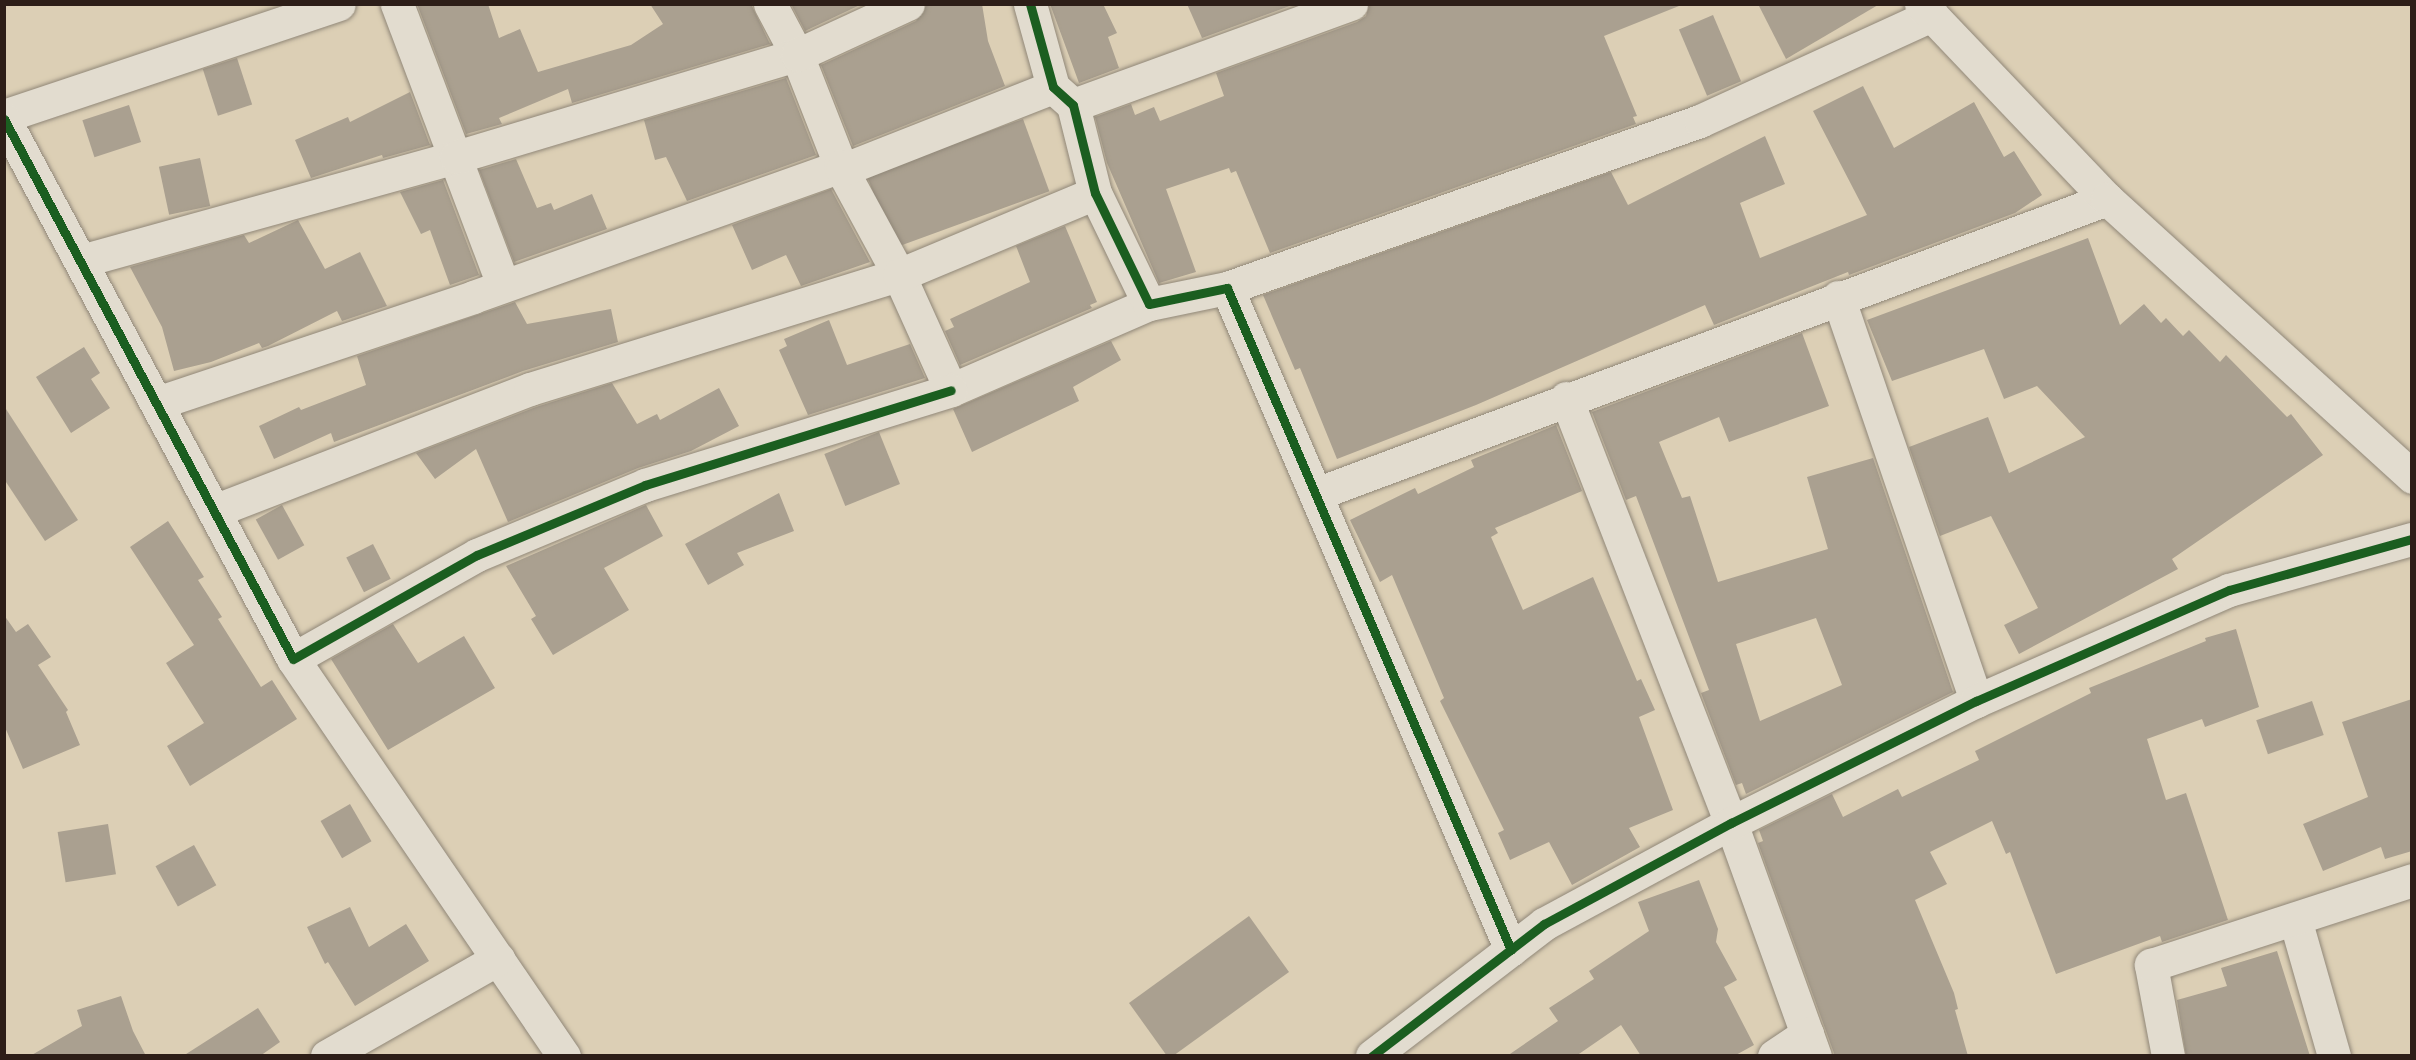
<!DOCTYPE html>
<html>
<head>
<meta charset="utf-8">
<style>
  body { margin:0 }
  #map { position:relative; width:2416px; height:1060px; overflow:hidden; background:#dccfb5; font-family:Vollkorn,serif }
  div>[style] { position:absolute }
  .building>* { inset:0; background:#aaa090; transform-origin:0 0 }
  .roads { filter:drop-shadow(0 0 2px #908778) drop-shadow(0 0 2px #908778) }
  .street>* { height:33px; margin:-16.5px; padding:0 16.5px; transform-origin:16.5px; border-radius:16.5px; background:#e2dccf }
  .secondary>* { height:33px; margin:-16.5px; padding:0 16.5px; transform-origin:16.5px; border-radius:16.5px; background:#e2dccf }
  .cycleway>* { height:9px; margin:-4.5px; padding:0 4.5px; transform-origin:4.5px; border-radius:4.5px; background:#1b5e20 }
  span { translate:-50% -50%; white-space:nowrap; text-align:center; line-height:1.15; -webkit-text-stroke:4.5px #f2e4c5; paint-order:stroke }
  .frame { position:absolute; inset:0; border:6px solid #2d1e18; pointer-events:none }
</style>
</head>
<body>
<div id="map">
  <div class="building">
    <i style="clip-path:polygon(417px 4px,488px 4px,499px 38px,520px 29px,538px 72px,631px 45px,663px 24px,650px 4px,751px 4px,770px 44px,572px 103px,568px 89px,499px 118px,502px 124px,466px 134px)"></i>
    <i style="clip-path:polygon(791px 4px,862px 4px,805px 31px)"></i>
    <i style="clip-path:polygon(927px 4px,982px 4px,988px 41px,1005px 86px,853px 146px,821px 65px,916px 21px)"></i>
    <i style="clip-path:polygon(1050px 4px,1103px 4px,1117px 33px,1108px 37px,1119px 68px,1079px 83px)"></i>
    <i style="clip-path:polygon(1187px 4px,1295px 4px,1202px 38px)"></i>
    <i style="clip-path:polygon(1369px 4px,1679px 6px,1604px 36px,1637px 116px,1633px 117px,1636px 124px,1270px 253px,1236px 171px,1231px 173px,1229px 168px,1166px 189px,1196px 272px,1159px 283px,1107px 163px,1095px 117px,1131px 104px,1135px 115px,1154px 107px,1160px 121px,1224px 96px,1216px 73px,1357px 22px,1366px 16px)"></i>
    <i style="clip-path:polygon(1758px 4px,1787px 4px,1878px 5px,1786px 59px)"></i>
    <i style="left:1713px;top:15px;width:72px;height:37px;rotate:67deg"></i>
    <i style="left:237px;top:58px;width:49px;height:36px;rotate:72deg"></i>
    <i style="clip-path:polygon(786px 78px,816px 155px,687px 201px,666px 157px,655px 160px,644px 120px)"></i>
    <i style="clip-path:polygon(1863px 86px,1894px 148px,1974px 102px,2004px 157px,2014px 151px,2042px 195px,2015px 213px,1849px 275px,1848px 272px,1714px 325px,1705px 305px,1476px 405px,1337px 459px,1300px 368px,1295px 370px,1263px 295px,1611px 172px,1628px 205px,1765px 136px,1785px 184px,1740px 203px,1760px 258px,1867px 215px,1813px 111px)"></i>
    <i style="clip-path:polygon(410px 92px,430px 145px,383px 158px,382px 155px,311px 178px,295px 140px,348px 117px,350px 122px)"></i>
    <i style="left:129px;top:105px;width:39px;height:49px;rotate:72deg"></i>
    <i style="left:1023px;top:119px;width:77px;height:166px;rotate:70deg"></i>
    <i style="left:200px;top:158px;width:49px;height:42px;rotate:78deg"></i>
    <i style="clip-path:polygon(516px 159px,537px 208px,551px 203px,554px 210px,592px 194px,607px 229px,514px 262px,479px 170px)"></i>
    <i style="clip-path:polygon(443px 180px,479px 275px,450px 285px,430px 230px,421px 234px,400px 192px)"></i>
    <i style="clip-path:polygon(831px 189px,870px 262px,801px 286px,786px 255px,752px 270px,732px 225px)"></i>
    <i style="clip-path:polygon(298px 220px,325px 269px,360px 252px,387px 306px,342px 321px,337px 311px,268px 346px,262px 348px,259px 343px,211px 362px,174px 371px,162px 327px,130px 267px,244px 235px,249px 243px)"></i>
    <i style="clip-path:polygon(1065px 226px,1097px 302px,1090px 305px,1092px 308px,960px 365px,945px 331px,954px 327px,950px 319px,1030px 282px,1016px 246px)"></i>
    <i style="clip-path:polygon(2088px 238px,2120px 325px,2144px 304px,2161px 323px,2166px 318px,2183px 336px,2189px 330px,2220px 362px,2226px 355px,2287px 417px,2291px 414px,2323px 455px,2172px 559px,2178px 569px,2019px 654px,2004px 625px,2038px 608px,1991px 516px,1940px 536px,1909px 447px,1988px 417px,2009px 473px,2085px 437px,2037px 386px,2004px 399px,1984px 349px,1892px 381px,1867px 320px)"></i>
    <i style="clip-path:polygon(515px 302px,527px 324px,611px 309px,618px 342px,523px 371px,334px 442px,331px 433px,274px 459px,259px 426px,299px 407px,301px 410px,366px 385px,357px 356px)"></i>
    <i style="clip-path:polygon(829px 320px,847px 365px,910px 344px,925px 378px,808px 415px,779px 350px,787px 346px,784px 339px)"></i>
    <i style="clip-path:polygon(evenodd,1802px 333px,1829px 406px,1729px 442px,1719px 417px,1659px 442px,1682px 498px,1690px 496px,1718px 582px,1828px 549px,1807px 477px,1873px 458px,1953px 692px,1746px 794px,1742px 783px,1736px 785px,1701px 693px,1709px 690px,1636px 496px,1626px 500px,1592px 412px,1802px 333px,1816px 618px,1842px 685px,1760px 721px,1736px 644px,1816px 618px)"></i>
    <i style="clip-path:polygon(1111px 341px,1121px 360px,1073px 387px,1079px 401px,972px 452px,953px 409px)"></i>
    <i style="clip-path:polygon(84px 347px,100px 373px,91px 379px,110px 408px,71px 433px,36px 377px)"></i>
    <i style="clip-path:polygon(612px 383px,637px 424px,657px 414px,660px 420px,719px 388px,739px 426px,691px 451px,638px 468px,508px 522px,476px 449px,435px 479px,416px 453px,536px 407px)"></i>
    <i style="clip-path:polygon(4px 406px,78px 520px,45px 541px,4px 479px)"></i>
    <i style="clip-path:polygon(1556px 425px,1582px 491px,1495px 528px,1498px 533px,1491px 537px,1523px 610px,1593px 577px,1637px 681px,1641px 679px,1655px 710px,1639px 717px,1673px 810px,1629px 828px,1640px 847px,1572px 885px,1549px 842px,1510px 860px,1498px 833px,1504px 830px,1440px 701px,1444px 698px,1392px 575px,1380px 582px,1350px 520px,1415px 488px,1418px 494px,1474px 467px,1471px 460px)"></i>
    <i style="left:879px;top:432px;width:56px;height:59px;rotate:68deg"></i>
    <i style="clip-path:polygon(779px 493px,794px 531px,737px 553px,744px 565px,708px 585px,685px 544px)"></i>
    <i style="left:282px;top:505px;width:46px;height:30px;rotate:61deg"></i>
    <i style="clip-path:polygon(646px 505px,663px 536px,604px 568px,629px 610px,553px 655px,531px 619px,536px 616px,506px 566px)"></i>
    <i style="clip-path:polygon(168px 521px,204px 577px,198px 580px,222px 617px,218px 619px,261px 687px,272px 680px,297px 719px,190px 786px,167px 746px,204px 723px,166px 663px,194px 645px,130px 547px)"></i>
    <i style="left:373px;top:544px;width:39px;height:30px;rotate:63deg"></i>
    <i style="clip-path:polygon(4px 615px,16px 632px,28px 624px,51px 657px,38px 665px,68px 710px,66px 712px,80px 745px,23px 769px,4px 725px)"></i>
    <i style="clip-path:polygon(393px 624px,418px 663px,464px 636px,495px 688px,388px 750px,331px 659px)"></i>
    <i style="clip-path:polygon(2236px 629px,2259px 707px,2205px 727px,2202px 719px,2147px 739px,2166px 800px,2186px 793px,2228px 920px,2162px 942px,2160px 936px,2056px 974px,2010px 852px,2006px 854px,1992px 821px,1930px 852px,1947px 884px,1915px 900px,1954px 993px,1958px 1009px,1955px 1010px,1968px 1056px,1835px 1056px,1758px 843px,1763px 841px,1759px 830px,1832px 794px,1843px 817px,1898px 789px,1902px 797px,1979px 760px,1975px 751px,2091px 693px,2089px 688px,2206px 641px,2205px 638px)"></i>
    <i style="clip-path:polygon(2412px 699px,2412px 851px,2385px 859px,2381px 847px,2323px 871px,2303px 824px,2368px 797px,2342px 722px)"></i>
    <i style="left:2312px;top:701px;width:36px;height:59px;rotate:71deg"></i>
    <i style="left:350px;top:804px;width:43px;height:34px;rotate:60deg"></i>
    <i style="left:108px;top:824px;width:51px;height:51px;rotate:81deg"></i>
    <i style="left:194px;top:845px;width:46px;height:44px;rotate:61deg"></i>
    <i style="clip-path:polygon(1699px 880px,1718px 929px,1716px 942px,1737px 980px,1724px 987px,1754px 1045px,1734px 1056px,1641px 1056px,1621px 1025px,1576px 1056px,1507px 1056px,1558px 1021px,1549px 1008px,1594px 979px,1589px 971px,1649px 931px,1638px 902px)"></i>
    <i style="clip-path:polygon(350px 907px,369px 947px,406px 924px,429px 961px,355px 1006px,328px 962px,325px 964px,307px 927px)"></i>
    <i style="clip-path:polygon(1249px 916px,1289px 972px,1173px 1056px,1167px 1056px,1129px 1003px)"></i>
    <i style="clip-path:polygon(2277px 951px,2310px 1056px,2186px 1056px,2177px 1000px,2227px 986px,2221px 968px)"></i>
    <i style="clip-path:polygon(121px 996px,133px 1031px,146px 1056px,30px 1056px,82px 1026px,77px 1010px)"></i>
    <i style="clip-path:polygon(258px 1008px,280px 1042px,260px 1056px,183px 1056px)"></i>
  </div>
  <div class="roads">
    <div class="street">
      <i style="left:397px;top:4px;width:300px;rotate:69.3deg"></i>
      <i style="left:770px;top:4px;width:58px;rotate:62.1deg"></i>
      <i style="left:797px;top:55px;width:123px;rotate:68.6deg"></i>
      <i style="left:842px;top:170px;width:119px;rotate:61.5deg"></i>
      <i style="left:899px;top:275px;width:126px;rotate:65.7deg"></i>
      <i style="left:951px;top:390px;width:216px;rotate:-23.5deg"></i>
      <i style="left:1030px;top:4px;width:86px;rotate:74.5deg"></i>
      <i style="left:1053px;top:87px;width:27px;rotate:42deg"></i>
      <i style="left:1073px;top:105px;width:91px;rotate:76deg"></i>
      <i style="left:1095px;top:193px;width:123px;rotate:64.1deg"></i>
      <i style="left:1149px;top:304px;width:80px;rotate:-11.6deg"></i>
      <i style="left:1227px;top:288px;width:720px;rotate:66.78deg"></i>
      <i style="left:1073px;top:105px;width:296px;rotate:-20deg"></i>
      <i style="left:4px;top:116px;width:353px;rotate:-18.5deg"></i>
      <i style="left:4px;top:119px;width:612px;rotate:61.84deg"></i>
      <i style="left:293px;top:659px;width:211px;rotate:-29.5deg"></i>
      <i style="left:477px;top:555px;width:182px;rotate:-22.6deg"></i>
      <i style="left:645px;top:485px;width:320px;rotate:-17.2deg"></i>
      <i style="left:81px;top:261px;width:389px;rotate:-15.5deg"></i>
      <i style="left:456px;top:157px;width:356px;rotate:-16.7deg"></i>
      <i style="left:797px;top:55px;width:122px;rotate:-24.7deg"></i>
      <i style="left:1227px;top:288px;width:502px;rotate:-19.45deg"></i>
      <i style="left:1700px;top:121px;width:255px;rotate:-24.6deg"></i>
      <i style="left:1838px;top:297px;width:427px;rotate:71.1deg"></i>
      <i style="left:1566px;top:398px;width:456px;rotate:68.8deg"></i>
      <i style="left:1731px;top:823px;width:248px;rotate:70.2deg"></i>
      <i style="left:157px;top:403px;width:333px;rotate:-18.5deg"></i>
      <i style="left:473px;top:297px;width:390px;rotate:-19.6deg"></i>
      <i style="left:840px;top:166px;width:4px;rotate:63deg"></i>
      <i style="left:842px;top:170px;width:227px;rotate:-21.5deg"></i>
      <i style="left:1316px;top:494px;width:844px;rotate:-20.45deg"></i>
      <i style="left:214px;top:511px;width:339px;rotate:-21.1deg"></i>
      <i style="left:530px;top:389px;width:386px;rotate:-17.2deg"></i>
      <i style="left:899px;top:275px;width:212px;rotate:-22.7deg"></i>
      <i style="left:293px;top:659px;width:481px;rotate:55.7deg"></i>
      <i style="left:2295px;top:919px;width:142px;rotate:74.1deg"></i>
      <i style="left:327px;top:1056px;width:197px;rotate:-29.6deg"></i>
      <i style="left:1372px;top:1056px;width:217px;rotate:-37.5deg"></i>
      <i style="left:1544px;top:924px;width:213px;rotate:-28.4deg"></i>
      <i style="left:1731px;top:823px;width:274px;rotate:-26.5deg"></i>
      <i style="left:1976px;top:701px;width:276px;rotate:-23.7deg"></i>
      <i style="left:2229px;top:590px;width:190px;rotate:-15.6deg"></i>
      <i style="left:1774px;top:1056px;width:40px;rotate:-34deg"></i>
      <i style="left:2168px;top:1056px;width:93px;rotate:-100.6deg"></i>
      <i style="left:2151px;top:965px;width:274px;rotate:-18deg"></i>
    </div>
    <div class="secondary">
      <i style="left:1921px;top:4px;width:269px;rotate:46.4deg"></i>
      <i style="left:2107px;top:199px;width:413px;rotate:42.3deg"></i>
    </div>
  </div>
  <div class="cycleway">
    <i style="left:1030px;top:4px;width:86px;rotate:74.5deg"></i>
    <i style="left:1053px;top:87px;width:27px;rotate:42deg"></i>
    <i style="left:1073px;top:105px;width:91px;rotate:76deg"></i>
    <i style="left:1095px;top:193px;width:123px;rotate:64.1deg"></i>
    <i style="left:1149px;top:304px;width:80px;rotate:-11.6deg"></i>
    <i style="left:1227px;top:288px;width:720px;rotate:66.78deg"></i>
    <i style="left:4px;top:119px;width:612px;rotate:61.84deg"></i>
    <i style="left:293px;top:659px;width:211px;rotate:-29.5deg"></i>
    <i style="left:477px;top:555px;width:182px;rotate:-22.6deg"></i>
    <i style="left:645px;top:485px;width:320px;rotate:-17.2deg"></i>
    <i style="left:1372px;top:1056px;width:217px;rotate:-37.5deg"></i>
    <i style="left:1544px;top:924px;width:213px;rotate:-28.4deg"></i>
    <i style="left:1731px;top:823px;width:274px;rotate:-26.5deg"></i>
    <i style="left:1976px;top:701px;width:276px;rotate:-23.7deg"></i>
    <i style="left:2229px;top:590px;width:190px;rotate:-15.6deg"></i>
  </div>
  <div class="frame"></div>
</div>
</body>
</html>
